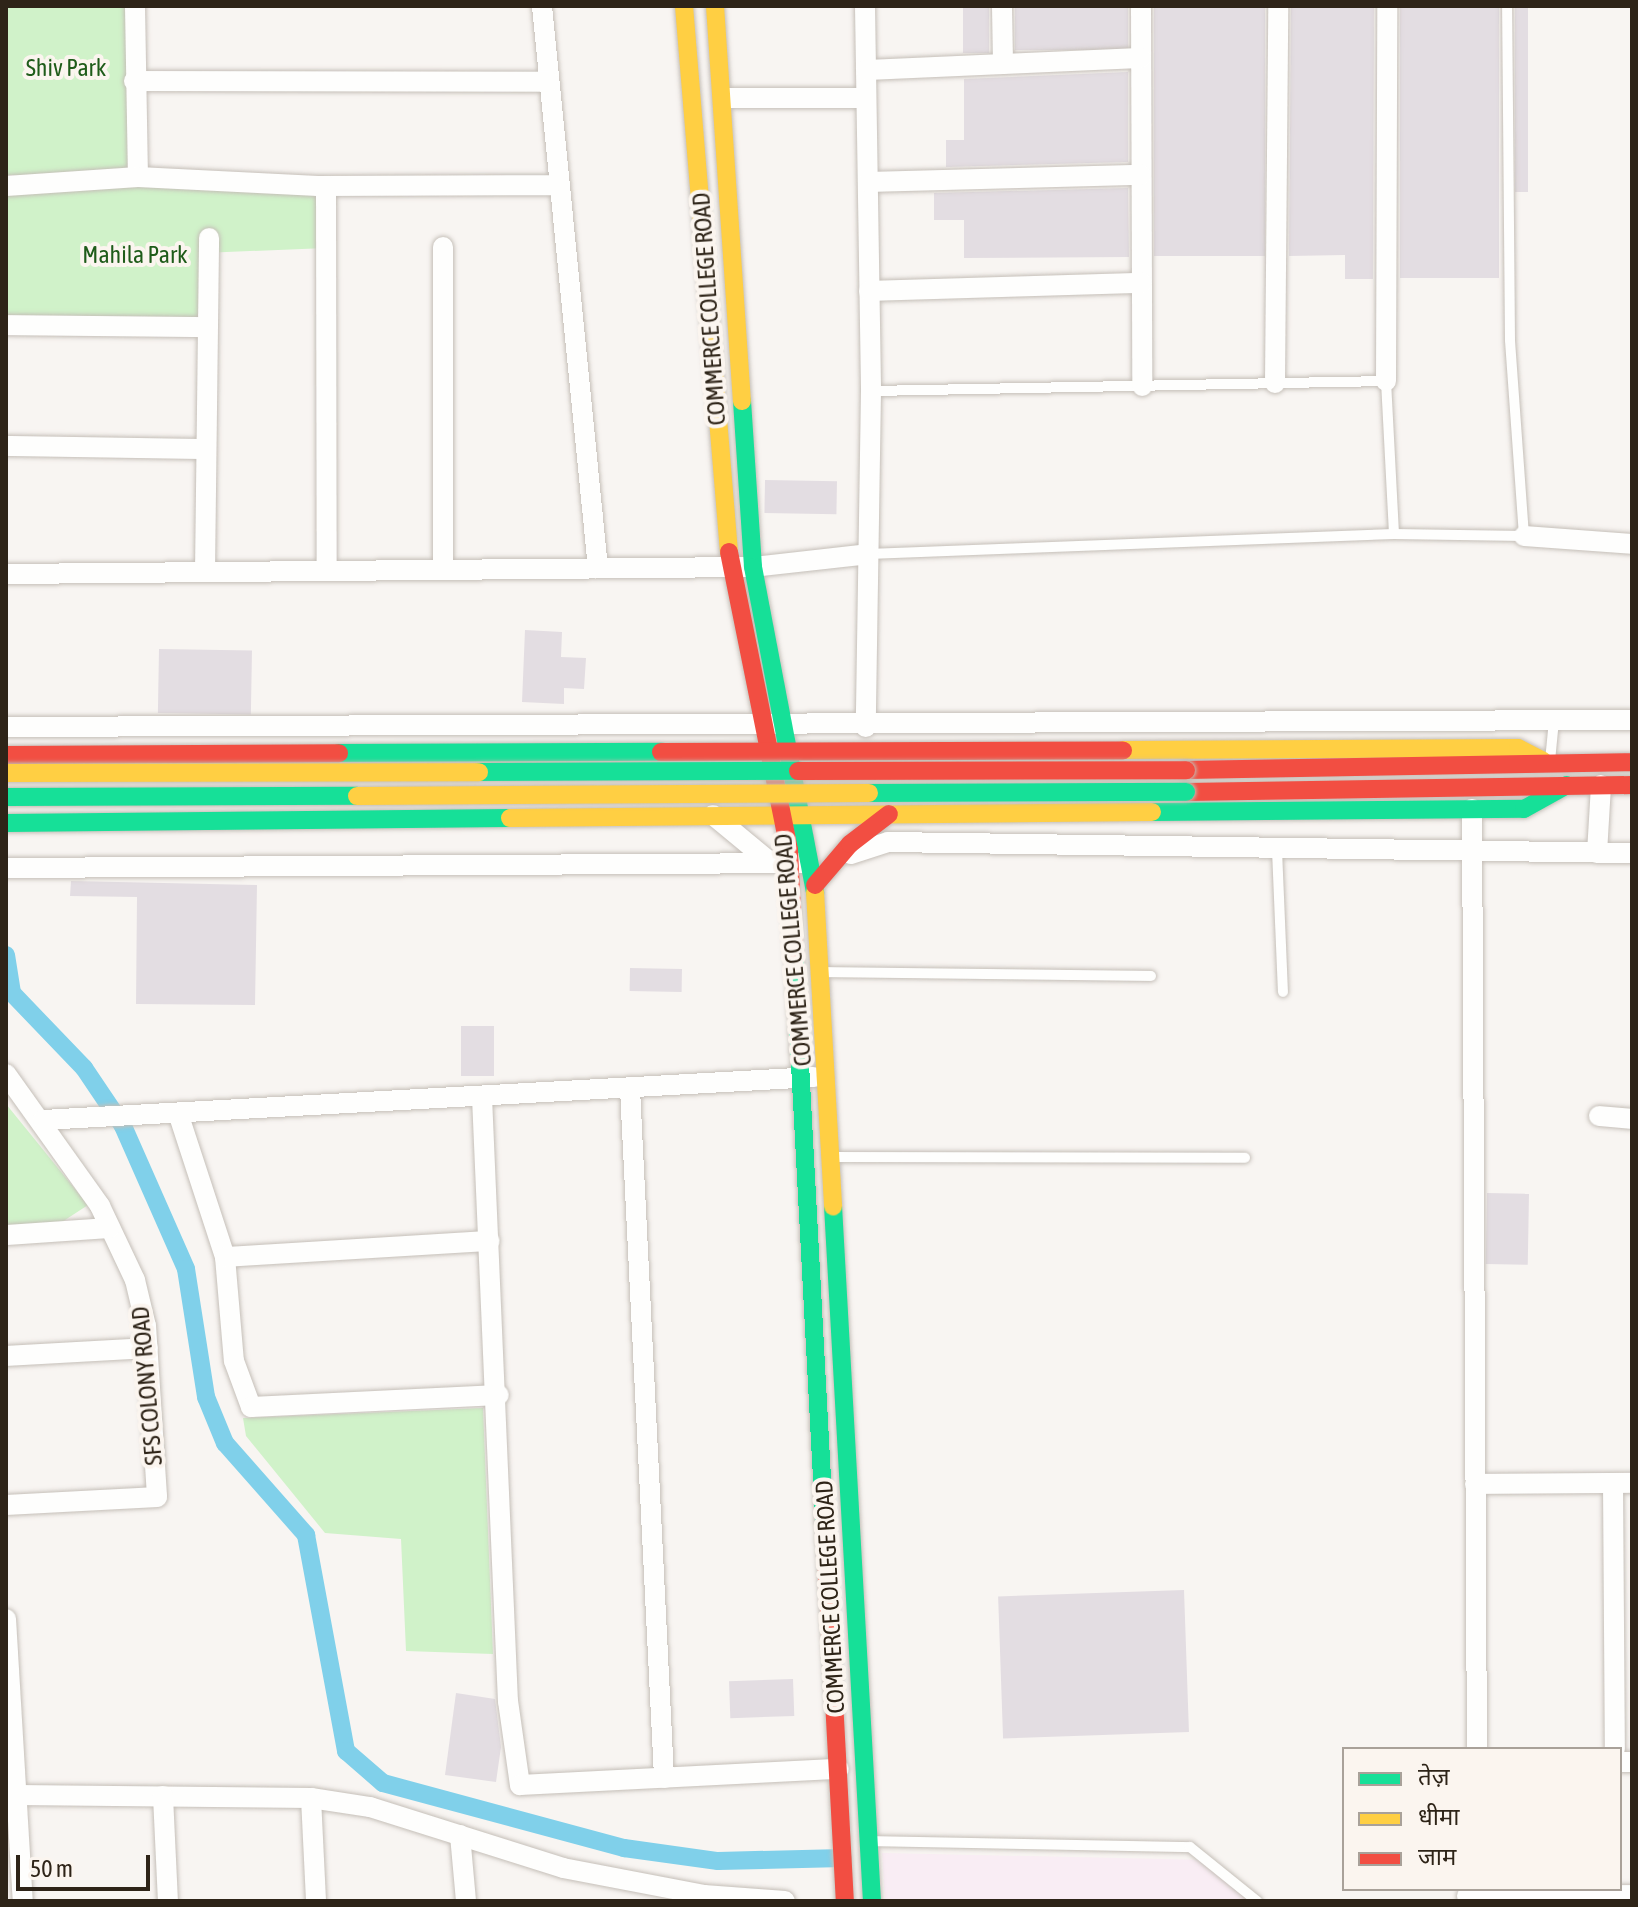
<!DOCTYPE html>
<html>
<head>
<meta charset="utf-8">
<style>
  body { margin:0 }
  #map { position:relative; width:1638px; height:1907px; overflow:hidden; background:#f8f5f2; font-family:"Asap Condensed","Noto Sans Devanagari",sans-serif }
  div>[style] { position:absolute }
  .medical>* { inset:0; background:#f9edf4 }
  .green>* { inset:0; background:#d0f2c9; transform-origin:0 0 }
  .canal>* { height:18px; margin:-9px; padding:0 9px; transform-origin:9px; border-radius:9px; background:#80d0ea }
  .building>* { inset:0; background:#e3dde2; transform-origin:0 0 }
  .roads { filter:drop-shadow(0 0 2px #c5bfb8) drop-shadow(0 0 2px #c5bfb8) }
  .lane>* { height:10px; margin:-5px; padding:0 5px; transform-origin:5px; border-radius:5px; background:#fefefd }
  .street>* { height:20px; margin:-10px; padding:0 10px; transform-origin:10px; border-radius:10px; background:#fefefd }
  .fast>* { height:18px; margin:-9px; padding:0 9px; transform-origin:9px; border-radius:9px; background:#16e098 }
  .slow>* { height:18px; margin:-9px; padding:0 9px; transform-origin:9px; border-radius:9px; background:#ffcf43 }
  .jam>* { height:18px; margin:-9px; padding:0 9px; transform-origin:9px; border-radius:9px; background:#f24e42 }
  .bridges { filter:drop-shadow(0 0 2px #c3bcb2) drop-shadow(0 0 2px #c3bcb2) }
  .fast-bridge>* { height:18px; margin:-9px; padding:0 9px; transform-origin:9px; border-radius:9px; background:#16e098 }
  .slow-bridge>* { height:18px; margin:-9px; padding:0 9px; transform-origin:9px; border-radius:9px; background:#ffcf43 }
  .jam-bridge>* { height:18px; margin:-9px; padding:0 9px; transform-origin:9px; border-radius:9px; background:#f24e42 }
  span { translate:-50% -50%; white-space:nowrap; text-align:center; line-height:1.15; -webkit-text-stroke:8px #fbf5ef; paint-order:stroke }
  .park-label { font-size:24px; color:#1f5c1a }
  .street-label { font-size:24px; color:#2e2418 }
  .frame { position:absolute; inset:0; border:8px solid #2e2418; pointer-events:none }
  .legend { position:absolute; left:1342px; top:1747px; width:280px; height:144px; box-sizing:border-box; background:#fbf5ef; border:2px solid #a9a199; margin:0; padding:10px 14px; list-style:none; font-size:24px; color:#2e2418 }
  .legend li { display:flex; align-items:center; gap:16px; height:40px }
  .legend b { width:40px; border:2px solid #a9a199 }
  .scale { position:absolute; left:16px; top:1855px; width:134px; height:36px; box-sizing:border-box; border:4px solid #2e2418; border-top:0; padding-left:10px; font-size:24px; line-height:28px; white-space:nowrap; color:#2e2418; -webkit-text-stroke:6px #fbf5ef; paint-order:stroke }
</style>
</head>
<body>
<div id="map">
  <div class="medical">
    <i style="clip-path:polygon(882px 1853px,1209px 1860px,1249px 1901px,885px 1901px)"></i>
  </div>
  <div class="green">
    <i style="left:6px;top:6px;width:123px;height:169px"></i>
    <i style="clip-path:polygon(318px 186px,326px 248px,203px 253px,200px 323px,6px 321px,6px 187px)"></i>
    <i style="clip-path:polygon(6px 1104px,88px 1205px,62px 1222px,6px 1226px)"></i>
    <i style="clip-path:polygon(483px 1408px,493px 1654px,406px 1651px,401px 1539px,325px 1533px,246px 1436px,243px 1418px)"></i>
  </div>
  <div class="canal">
    <i style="left:6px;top:955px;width:38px;rotate:81deg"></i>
    <i style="left:12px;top:993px;width:104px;rotate:46.2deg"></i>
    <i style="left:84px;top:1068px;width:70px;rotate:56.1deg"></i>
    <i style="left:123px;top:1126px;width:156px;rotate:66.2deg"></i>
    <i style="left:186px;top:1269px;width:130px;rotate:81.1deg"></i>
    <i style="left:206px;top:1397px;width:50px;rotate:67.6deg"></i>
    <i style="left:225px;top:1443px;width:123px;rotate:48.6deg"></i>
    <i style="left:306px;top:1535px;width:220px;rotate:79.5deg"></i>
    <i style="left:346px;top:1751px;width:49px;rotate:40.9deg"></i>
    <i style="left:383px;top:1783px;width:250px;rotate:15.1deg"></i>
    <i style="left:624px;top:1848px;width:95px;rotate:7.9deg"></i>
    <i style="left:718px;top:1861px;width:125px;rotate:-1.4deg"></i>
  </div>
  <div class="building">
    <i style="left:963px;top:6px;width:26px;height:47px"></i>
    <i style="left:1015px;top:6px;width:113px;height:44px"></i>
    <i style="left:1154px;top:6px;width:111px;height:250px"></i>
    <i style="clip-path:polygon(1291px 6px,1374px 6px,1373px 279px,1345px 279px,1345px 255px,1289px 256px)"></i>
    <i style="left:1400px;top:6px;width:99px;height:272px"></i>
    <i style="left:1515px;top:6px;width:13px;height:186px"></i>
    <i style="clip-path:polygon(1128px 72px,1128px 162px,946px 167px,946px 140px,964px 140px,964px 79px)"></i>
    <i style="clip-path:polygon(1128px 188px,1129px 257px,964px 258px,964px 220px,934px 220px,934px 193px)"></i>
    <i style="left:765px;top:480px;width:72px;height:33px;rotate:1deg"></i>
    <i style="clip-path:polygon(525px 630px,562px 632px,561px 657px,586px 658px,584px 689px,564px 688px,564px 704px,522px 702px)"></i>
    <i style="left:159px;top:649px;width:93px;height:64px;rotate:1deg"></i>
    <i style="clip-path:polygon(71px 881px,257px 885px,255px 1005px,136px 1004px,137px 897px,70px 896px)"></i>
    <i style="left:630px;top:968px;width:52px;height:23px;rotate:1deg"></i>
    <i style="left:461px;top:1026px;width:33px;height:50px"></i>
    <i style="left:1487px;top:1193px;width:42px;height:71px;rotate:1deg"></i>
    <i style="left:1184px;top:1590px;width:142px;height:186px;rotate:88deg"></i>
    <i style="left:793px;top:1679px;width:37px;height:64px;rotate:88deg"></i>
    <i style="clip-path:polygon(456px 1693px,495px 1699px,501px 1747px,496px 1782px,445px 1775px)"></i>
  </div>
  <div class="roads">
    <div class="lane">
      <i style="left:871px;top:391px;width:515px;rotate:-1.11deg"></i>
      <i style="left:1386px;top:381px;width:153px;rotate:87deg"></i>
      <i style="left:868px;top:554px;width:526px;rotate:-2.18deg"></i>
      <i style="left:1394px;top:534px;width:130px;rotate:0.9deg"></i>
      <i style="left:1524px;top:536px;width:196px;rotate:-94.1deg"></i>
      <i style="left:1510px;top:340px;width:334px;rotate:-90.5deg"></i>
      <i style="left:1550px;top:761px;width:41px;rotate:-84.4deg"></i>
      <i style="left:1277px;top:850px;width:142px;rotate:87.6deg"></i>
      <i style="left:822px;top:972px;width:329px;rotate:0.7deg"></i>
      <i style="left:831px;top:1157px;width:414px;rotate:0.1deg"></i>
      <i style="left:871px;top:1841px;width:319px;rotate:1.1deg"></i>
      <i style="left:1190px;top:1847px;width:86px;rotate:38.9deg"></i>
    </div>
    <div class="street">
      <i style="left:135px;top:6px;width:171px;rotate:89deg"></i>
      <i style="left:542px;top:6px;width:565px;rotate:84.31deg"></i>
      <i style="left:865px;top:6px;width:385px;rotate:89.1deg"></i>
      <i style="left:871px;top:391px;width:336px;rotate:90.9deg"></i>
      <i style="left:1002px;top:6px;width:58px;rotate:89deg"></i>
      <i style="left:1141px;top:6px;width:380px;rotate:89.8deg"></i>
      <i style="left:866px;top:70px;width:275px;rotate:-2.5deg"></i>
      <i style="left:134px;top:81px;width:415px;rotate:0.1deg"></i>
      <i style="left:723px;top:98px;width:143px"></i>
      <i style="left:868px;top:182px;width:273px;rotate:-1.5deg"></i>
      <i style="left:6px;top:186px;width:132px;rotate:-3.9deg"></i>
      <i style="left:138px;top:177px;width:180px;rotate:2.9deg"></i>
      <i style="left:318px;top:186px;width:241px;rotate:-0.2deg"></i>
      <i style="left:326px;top:186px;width:385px;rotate:89.9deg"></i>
      <i style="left:869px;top:291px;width:273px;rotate:-1.7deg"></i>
      <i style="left:6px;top:325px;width:201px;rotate:0.6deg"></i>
      <i style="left:1386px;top:381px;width:375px;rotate:-89.8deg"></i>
      <i style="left:1275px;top:383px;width:377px;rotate:-89.5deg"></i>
      <i style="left:6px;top:446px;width:200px;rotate:0.9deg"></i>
      <i style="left:1524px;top:536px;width:108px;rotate:4.2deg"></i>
      <i style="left:443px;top:570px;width:323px;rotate:-90deg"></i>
      <i style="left:205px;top:572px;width:334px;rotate:-89.3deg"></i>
      <i style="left:6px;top:574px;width:747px;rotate:-0.54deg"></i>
      <i style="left:753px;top:567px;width:116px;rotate:-6.4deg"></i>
      <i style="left:6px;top:727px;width:1626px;rotate:-0.25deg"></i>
      <i style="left:1472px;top:809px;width:940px;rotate:89.7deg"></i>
      <i style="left:713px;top:815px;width:75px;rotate:39.6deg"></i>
      <i style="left:1597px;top:853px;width:68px;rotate:-86.6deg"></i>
      <i style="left:851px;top:854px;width:39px;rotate:-18deg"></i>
      <i style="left:888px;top:842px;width:744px;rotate:0.85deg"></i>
      <i style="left:6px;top:868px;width:796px;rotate:-0.36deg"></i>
      <i style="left:6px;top:1074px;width:162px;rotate:54.5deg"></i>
      <i style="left:100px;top:1206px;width:82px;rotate:64.7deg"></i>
      <i style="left:135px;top:1280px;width:47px;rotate:76.6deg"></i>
      <i style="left:146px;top:1326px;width:171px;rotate:86.3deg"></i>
      <i style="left:157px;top:1497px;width:151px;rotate:177deg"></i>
      <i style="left:630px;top:1089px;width:690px;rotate:87.17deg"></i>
      <i style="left:482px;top:1097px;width:605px;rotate:87.54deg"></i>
      <i style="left:508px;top:1701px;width:85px;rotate:81.9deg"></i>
      <i style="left:520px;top:1785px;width:319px;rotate:-2.9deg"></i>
      <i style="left:178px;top:1113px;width:151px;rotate:71.9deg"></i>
      <i style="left:225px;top:1257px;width:104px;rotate:85.1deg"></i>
      <i style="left:234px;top:1361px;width:49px;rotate:69.7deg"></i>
      <i style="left:251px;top:1407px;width:248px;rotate:-2.8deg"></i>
      <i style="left:1599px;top:1116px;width:33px;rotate:5deg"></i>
      <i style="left:43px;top:1120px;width:772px;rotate:-3.19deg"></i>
      <i style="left:6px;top:1235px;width:104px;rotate:-3.9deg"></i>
      <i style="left:225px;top:1257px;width:265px;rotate:-3.5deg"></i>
      <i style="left:6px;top:1356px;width:142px;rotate:-3.2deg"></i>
      <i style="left:1613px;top:1483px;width:266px;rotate:89.6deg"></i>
      <i style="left:1475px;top:1484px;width:157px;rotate:-0.4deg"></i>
      <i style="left:6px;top:1619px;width:283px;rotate:86.6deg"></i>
      <i style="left:1620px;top:1762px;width:12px"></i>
      <i style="left:17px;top:1795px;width:294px;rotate:0.6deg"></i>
      <i style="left:311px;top:1798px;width:60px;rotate:8.7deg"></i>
      <i style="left:370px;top:1807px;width:202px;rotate:17.5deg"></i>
      <i style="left:563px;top:1868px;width:144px;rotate:10.8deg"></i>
      <i style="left:704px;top:1895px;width:81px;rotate:4.2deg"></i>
      <i style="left:163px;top:1796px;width:105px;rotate:87.3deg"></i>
      <i style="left:311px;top:1798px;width:103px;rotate:87.2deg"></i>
      <i style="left:460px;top:1835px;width:66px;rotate:84.8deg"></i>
      <i style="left:1467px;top:1896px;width:165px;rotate:-0.3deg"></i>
    </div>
    <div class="fast">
      <i style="left:742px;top:401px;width:166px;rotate:86.2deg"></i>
      <i style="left:753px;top:567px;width:331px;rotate:79.2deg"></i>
      <i style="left:339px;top:753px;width:322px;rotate:-0.2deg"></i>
      <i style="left:1152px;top:812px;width:372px;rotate:-0.5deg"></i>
      <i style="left:1524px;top:809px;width:49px;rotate:-29.2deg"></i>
      <i style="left:6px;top:823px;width:504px;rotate:-0.57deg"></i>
      <i style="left:794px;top:951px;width:603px;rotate:86.96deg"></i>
      <i style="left:833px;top:1206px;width:696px;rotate:86.79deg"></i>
    </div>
    <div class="slow">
      <i style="left:684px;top:6px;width:548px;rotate:85.29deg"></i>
      <i style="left:715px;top:6px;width:396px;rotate:86.1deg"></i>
      <i style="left:1123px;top:750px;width:395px;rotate:-0.3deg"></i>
      <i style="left:1518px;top:748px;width:28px;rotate:27deg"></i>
      <i style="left:510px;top:818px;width:642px;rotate:-0.54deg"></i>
      <i style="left:815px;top:892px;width:315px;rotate:86.7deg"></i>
    </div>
    <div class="jam">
      <i style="left:729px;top:552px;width:304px;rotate:78.6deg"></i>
      <i style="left:789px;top:850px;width:101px;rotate:87.2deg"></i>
      <i style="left:661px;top:752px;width:462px;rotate:-0.2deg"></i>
      <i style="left:6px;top:755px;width:333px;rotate:-0.3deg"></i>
      <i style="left:1186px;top:770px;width:446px;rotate:-1deg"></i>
      <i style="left:1186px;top:792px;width:446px;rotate:-0.9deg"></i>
      <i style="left:815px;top:885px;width:54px;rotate:-49.5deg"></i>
      <i style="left:850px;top:844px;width:49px;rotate:-37.6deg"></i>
      <i style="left:826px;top:1553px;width:349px;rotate:86.9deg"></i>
    </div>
  </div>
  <div class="bridges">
    <div class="fast-bridge">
      <i style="left:479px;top:772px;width:319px;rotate:-0.2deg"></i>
      <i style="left:869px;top:793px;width:317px;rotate:-0.2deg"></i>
      <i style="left:6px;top:797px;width:351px;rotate:-0.2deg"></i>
    </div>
    <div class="slow-bridge">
      <i style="left:6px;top:773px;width:473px;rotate:-0.1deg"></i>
      <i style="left:357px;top:796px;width:512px;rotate:-0.34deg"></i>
    </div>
    <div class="jam-bridge">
      <i style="left:798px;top:771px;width:388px;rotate:-0.1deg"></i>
    </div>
  </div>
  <div class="park-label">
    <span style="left:66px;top:68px">Shiv Park</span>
    <span style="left:135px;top:255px">Mahila Park</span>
  </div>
  <div class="street-label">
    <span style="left:709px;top:309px;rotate:-94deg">COMMERCE COLLEGE ROAD</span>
    <span style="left:793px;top:950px;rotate:-95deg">COMMERCE COLLEGE ROAD</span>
    <span style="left:147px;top:1386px;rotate:-95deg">SFS COLONY ROAD</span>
    <span style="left:830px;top:1597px;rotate:-93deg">COMMERCE COLLEGE ROAD</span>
  </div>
  <div class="frame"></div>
  <ul class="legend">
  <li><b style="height:10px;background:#16e098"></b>तेज़</li>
  <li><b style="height:10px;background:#ffcf43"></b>धीमा</li>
  <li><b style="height:10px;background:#f24e42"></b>जाम</li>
  </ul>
  <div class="scale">50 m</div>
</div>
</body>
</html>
